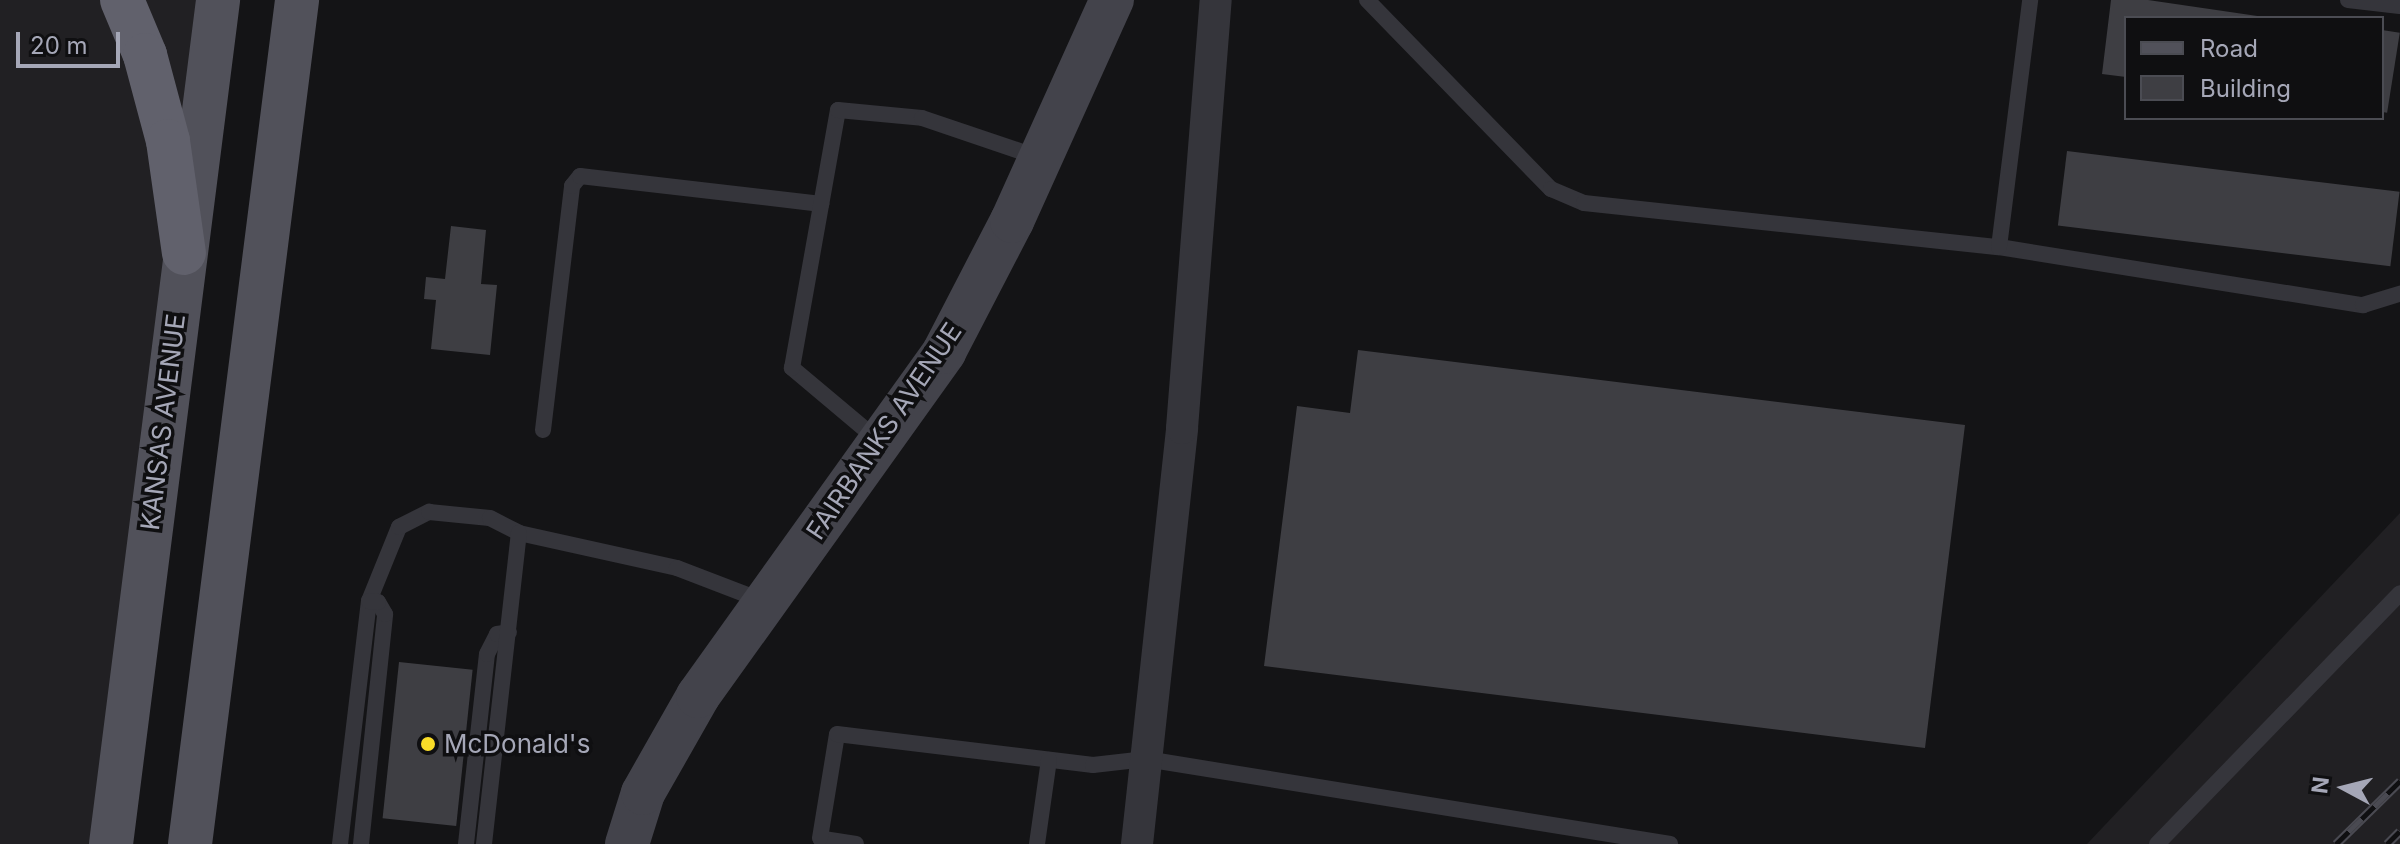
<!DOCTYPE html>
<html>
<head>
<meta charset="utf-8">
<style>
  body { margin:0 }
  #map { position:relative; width:2400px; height:844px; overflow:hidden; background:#141416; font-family:Inter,sans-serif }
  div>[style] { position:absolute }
  .built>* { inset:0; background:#212023 }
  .building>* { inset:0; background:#3e3e43; transform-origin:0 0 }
  .lane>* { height:16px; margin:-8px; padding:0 8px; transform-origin:8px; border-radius:8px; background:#35353b }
  .street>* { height:32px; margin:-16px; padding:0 16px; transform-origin:16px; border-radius:16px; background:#35353b }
  .secondary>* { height:44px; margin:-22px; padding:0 22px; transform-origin:22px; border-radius:22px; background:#43434b }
  .primary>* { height:44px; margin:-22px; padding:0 22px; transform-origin:22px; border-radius:22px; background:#51515a }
  .highway>* { height:44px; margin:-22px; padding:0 22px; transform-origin:22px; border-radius:22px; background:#61616c }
  .rail>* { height:9px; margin-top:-4.5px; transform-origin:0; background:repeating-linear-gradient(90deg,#0f0f11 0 18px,#4a4a52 0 36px); box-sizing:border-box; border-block:2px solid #4a4a52 }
  .dots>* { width:22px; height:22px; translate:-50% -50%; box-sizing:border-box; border:4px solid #0f0f11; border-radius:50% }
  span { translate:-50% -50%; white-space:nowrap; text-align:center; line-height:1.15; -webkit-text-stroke:7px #0f0f11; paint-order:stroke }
  .street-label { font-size:26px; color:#a5a7b7 }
  .poi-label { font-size:26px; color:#a5a7b7 }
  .left { translate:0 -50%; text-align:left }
  .legend { position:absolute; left:2124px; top:16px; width:260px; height:104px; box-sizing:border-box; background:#0f0f11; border:2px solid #4b4c53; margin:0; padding:10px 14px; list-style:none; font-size:24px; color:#a5a7b7 }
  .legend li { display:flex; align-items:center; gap:16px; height:40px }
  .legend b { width:40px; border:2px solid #4b4c53 }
  .north { position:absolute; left:2304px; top:748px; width:80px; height:80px; -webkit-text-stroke:6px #0f0f11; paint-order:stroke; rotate:277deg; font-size:22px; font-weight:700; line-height:32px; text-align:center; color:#a5a7b7 }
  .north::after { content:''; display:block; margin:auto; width:28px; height:36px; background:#a5a7b7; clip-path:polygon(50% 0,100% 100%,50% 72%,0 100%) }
  .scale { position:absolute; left:16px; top:32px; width:104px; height:36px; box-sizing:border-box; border:4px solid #a5a7b7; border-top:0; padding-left:10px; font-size:24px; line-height:28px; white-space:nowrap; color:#a5a7b7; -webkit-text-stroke:6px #0f0f11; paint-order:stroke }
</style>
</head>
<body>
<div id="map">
  <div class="built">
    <i style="clip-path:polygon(0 0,214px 0,113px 844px,0 844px)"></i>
    <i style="clip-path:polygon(2400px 513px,2400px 844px,2087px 844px)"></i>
  </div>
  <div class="building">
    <i style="clip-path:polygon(2111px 0,2148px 0,2271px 18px,2126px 18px,2126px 77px,2102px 74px)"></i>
    <i style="left:2382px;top:30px;width:18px;height:81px;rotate:9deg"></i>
    <i style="left:2067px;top:151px;width:335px;height:75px;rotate:7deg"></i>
    <i style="clip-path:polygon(451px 226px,486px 230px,481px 284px,497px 285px,490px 355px,431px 349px,436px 300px,424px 299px,426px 277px,445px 279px)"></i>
    <i style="clip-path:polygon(1358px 350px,1965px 425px,1925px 748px,1264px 666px,1297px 406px,1350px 413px)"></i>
    <i style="left:399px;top:662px;width:74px;height:157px;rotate:6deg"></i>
  </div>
  <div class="lane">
    <i style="left:1367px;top:0;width:264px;rotate:45.8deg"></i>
    <i style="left:1551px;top:189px;width:36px;rotate:23deg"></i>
    <i style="left:1584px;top:203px;width:417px;rotate:6.1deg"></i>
    <i style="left:1999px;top:247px;width:369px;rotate:9.1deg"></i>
    <i style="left:2363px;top:305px;width:39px;rotate:-17deg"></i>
    <i style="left:2348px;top:0;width:52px;rotate:6.6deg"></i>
    <i style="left:1999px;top:247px;width:249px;rotate:-82.8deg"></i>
    <i style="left:543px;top:430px;width:246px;rotate:-83.2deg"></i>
    <i style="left:572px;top:186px;width:13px;rotate:-51deg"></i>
    <i style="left:580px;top:176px;width:243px;rotate:6.6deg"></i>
    <i style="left:879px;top:441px;width:114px;rotate:-140deg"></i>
    <i style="left:792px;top:368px;width:262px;rotate:-79.9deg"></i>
    <i style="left:838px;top:110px;width:84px;rotate:5.4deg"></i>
    <i style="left:922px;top:118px;width:125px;rotate:18.7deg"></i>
    <i style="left:340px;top:844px;width:245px;rotate:-83.2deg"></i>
    <i style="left:369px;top:601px;width:80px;rotate:-67.9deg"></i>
    <i style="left:399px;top:527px;width:34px;rotate:-27deg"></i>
    <i style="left:429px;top:512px;width:61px;rotate:5.6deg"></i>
    <i style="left:490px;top:518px;width:33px;rotate:27deg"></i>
    <i style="left:519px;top:533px;width:162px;rotate:12.5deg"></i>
    <i style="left:677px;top:568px;width:92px;rotate:21deg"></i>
    <i style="left:361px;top:844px;width:231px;rotate:-84deg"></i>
    <i style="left:385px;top:614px;width:14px;rotate:-120deg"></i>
    <i style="left:378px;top:602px;width:9px;rotate:-174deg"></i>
    <i style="left:466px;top:844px;width:191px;rotate:-83.7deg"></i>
    <i style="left:487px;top:654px;width:22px;rotate:-63deg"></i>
    <i style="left:497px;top:634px;width:12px;rotate:-9deg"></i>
    <i style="left:484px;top:844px;width:313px;rotate:-83.6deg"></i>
    <i style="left:856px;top:844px;width:36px;rotate:-171deg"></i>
    <i style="left:820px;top:838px;width:105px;rotate:-80.7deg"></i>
    <i style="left:837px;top:734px;width:258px;rotate:6.9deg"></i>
    <i style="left:1093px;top:765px;width:53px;rotate:-6.5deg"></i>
    <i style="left:1146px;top:759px;width:531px;rotate:9.21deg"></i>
    <i style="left:1037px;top:844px;width:85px;rotate:-81.9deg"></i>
    <i style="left:2157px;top:844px;width:349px;rotate:-45.9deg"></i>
  </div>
  <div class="street">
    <i style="left:1137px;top:844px;width:418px;rotate:-83.8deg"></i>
    <i style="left:1182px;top:428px;width:429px;rotate:-85.5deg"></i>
  </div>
  <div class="secondary">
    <i style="left:627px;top:844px;width:53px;rotate:-72.6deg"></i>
    <i style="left:643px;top:793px;width:112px;rotate:-60.4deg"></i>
    <i style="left:698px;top:696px;width:423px;rotate:-54.4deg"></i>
    <i style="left:944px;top:352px;width:148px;rotate:-62.6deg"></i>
    <i style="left:1012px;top:221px;width:243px;rotate:-65.7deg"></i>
  </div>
  <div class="primary">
    <i style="left:111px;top:844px;width:851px;rotate:-82.77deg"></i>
    <i style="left:190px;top:844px;width:851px;rotate:-82.77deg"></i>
  </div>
  <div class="highway">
    <i style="left:122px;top:0;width:60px;rotate:67.3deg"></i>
    <i style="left:145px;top:55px;width:89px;rotate:75deg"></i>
    <i style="left:168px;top:141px;width:113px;rotate:81.9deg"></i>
  </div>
  <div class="rail">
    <i style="left:2336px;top:844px;width:90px;rotate:-44.5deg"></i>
    <i style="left:2387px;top:844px;width:18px;rotate:-45deg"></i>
  </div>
  <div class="dots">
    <i style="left:428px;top:744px;background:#fadd28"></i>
  </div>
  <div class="street-label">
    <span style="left:163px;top:422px;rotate:-83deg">KANSAS AVENUE</span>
    <span style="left:884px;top:431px;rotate:-56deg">FAIRBANKS AVENUE</span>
  </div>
  <div class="poi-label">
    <span class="left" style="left:444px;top:744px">McDonald's</span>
  </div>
  <ul class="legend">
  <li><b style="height:10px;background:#51515a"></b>Road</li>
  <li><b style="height:22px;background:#3e3e43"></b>Building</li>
  </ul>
  <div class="north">N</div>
  <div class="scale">20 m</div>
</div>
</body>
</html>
